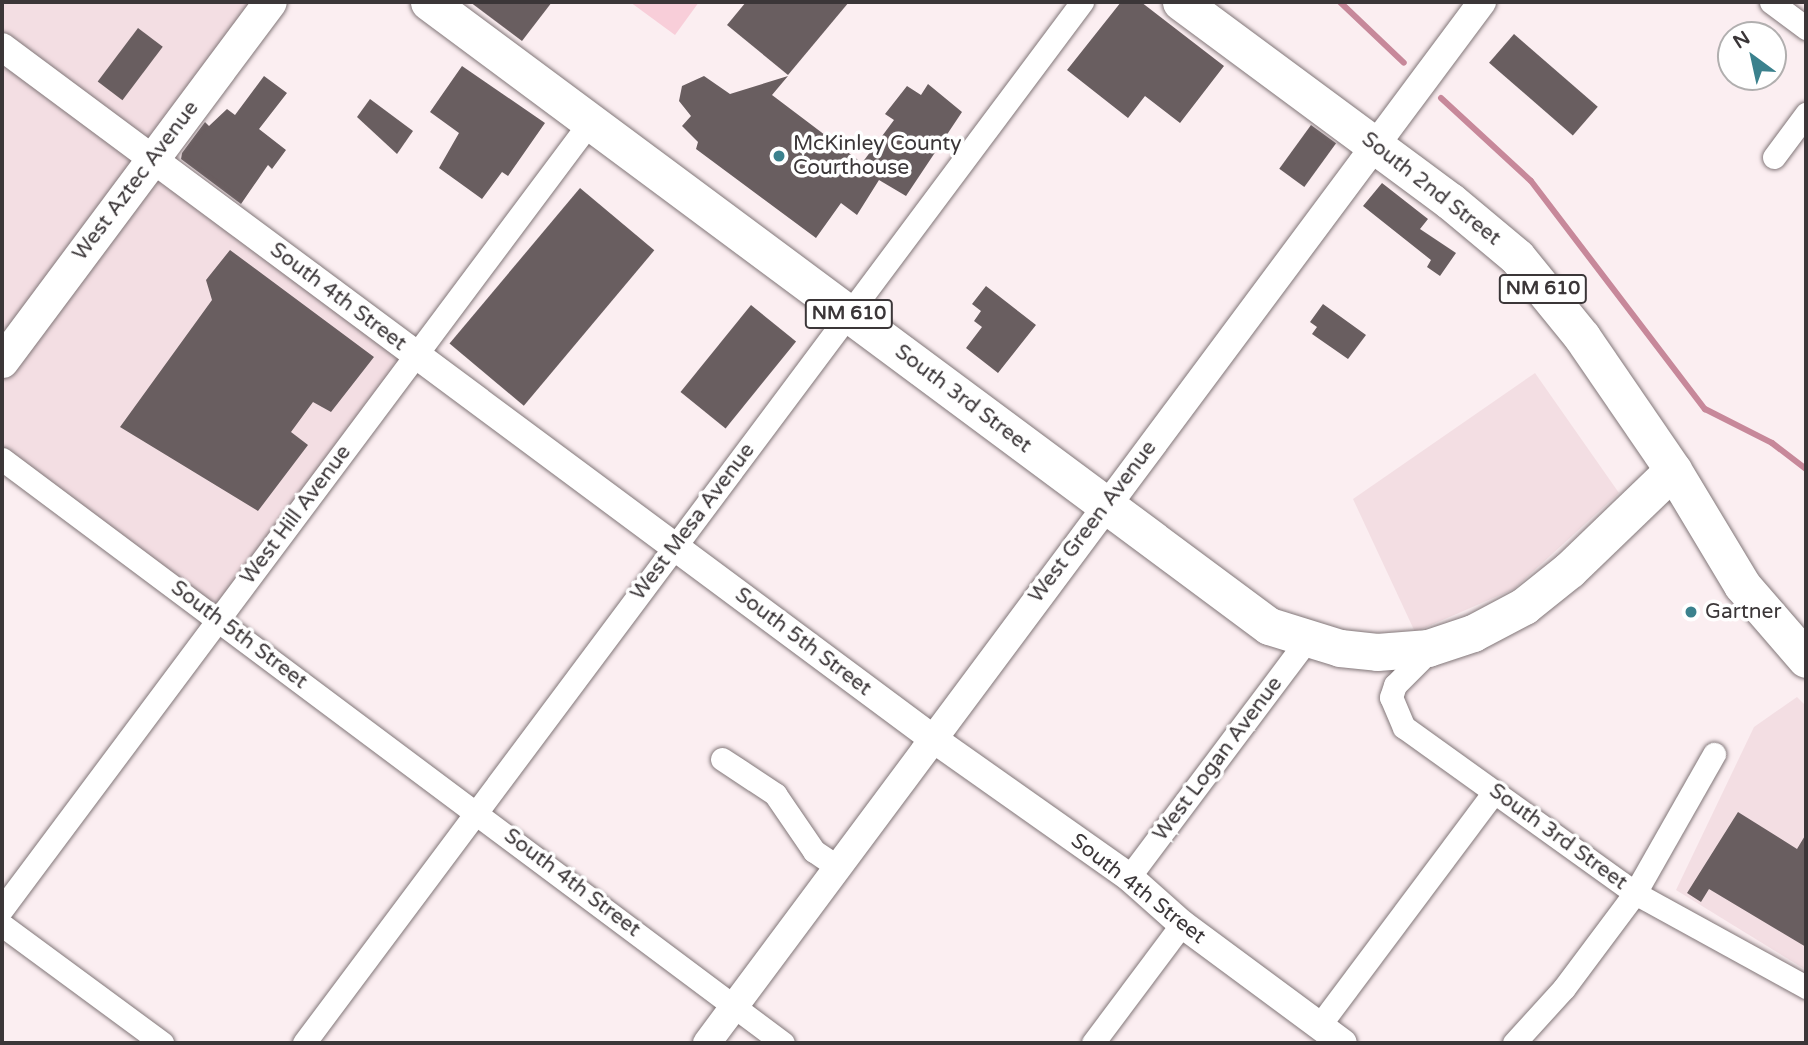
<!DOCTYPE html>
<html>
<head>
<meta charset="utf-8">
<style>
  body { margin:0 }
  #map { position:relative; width:1808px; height:1045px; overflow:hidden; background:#fbeef1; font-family:"Varela Round",sans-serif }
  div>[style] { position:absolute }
  .built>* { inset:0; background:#f3dee3 }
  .green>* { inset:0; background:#f8ced9 }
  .stream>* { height:6px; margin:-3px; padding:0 3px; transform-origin:3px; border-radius:3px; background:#c7889a }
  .building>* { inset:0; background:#695e60; transform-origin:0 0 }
  .roads { filter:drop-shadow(0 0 2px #817678) drop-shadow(0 0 2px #817678) }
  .minor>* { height:23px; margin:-11.5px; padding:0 11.5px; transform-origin:11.5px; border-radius:11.5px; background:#fff }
  .tertiary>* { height:28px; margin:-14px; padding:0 14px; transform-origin:14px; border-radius:14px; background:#fff }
  .secondary>* { height:33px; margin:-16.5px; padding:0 16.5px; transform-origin:16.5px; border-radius:16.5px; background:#fff }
  .primary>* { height:37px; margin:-18.5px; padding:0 18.5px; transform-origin:18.5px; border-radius:18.5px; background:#fff }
  .dots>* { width:19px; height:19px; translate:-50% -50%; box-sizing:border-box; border:4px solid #fff; border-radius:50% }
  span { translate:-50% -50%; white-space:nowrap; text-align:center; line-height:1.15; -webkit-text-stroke:7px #fff; paint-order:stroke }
  .shield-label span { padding:2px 5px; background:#fff; border:2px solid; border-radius:5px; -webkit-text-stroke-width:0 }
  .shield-label { font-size:19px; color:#3b3638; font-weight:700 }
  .poi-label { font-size:21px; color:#3b3638 }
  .left { translate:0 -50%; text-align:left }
  .street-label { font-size:21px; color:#3b3638 }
  .frame { position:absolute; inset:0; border:4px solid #3b3638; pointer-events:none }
  .north { position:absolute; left:1717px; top:21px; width:70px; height:70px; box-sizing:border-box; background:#fff; border:2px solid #b1afaf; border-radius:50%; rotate:327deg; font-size:19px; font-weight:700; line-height:28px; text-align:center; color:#3b3638 }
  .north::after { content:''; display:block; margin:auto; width:24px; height:32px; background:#3b818d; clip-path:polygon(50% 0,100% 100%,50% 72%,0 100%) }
</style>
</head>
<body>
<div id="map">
  <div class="built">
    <i style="clip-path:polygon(2px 2px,270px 2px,153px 159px,416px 355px,218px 619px,2px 459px)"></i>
    <i style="clip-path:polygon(1535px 373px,1619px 493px,1514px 589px,1415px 632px,1353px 499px)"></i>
    <i style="clip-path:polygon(1797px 697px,1806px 706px,1806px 970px,1676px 890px,1754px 727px)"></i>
  </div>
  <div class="green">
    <i style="clip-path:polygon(630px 2px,699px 2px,675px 35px)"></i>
  </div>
  <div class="stream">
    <i style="left:1340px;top:2px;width:88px;rotate:43.6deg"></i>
    <i style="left:1441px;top:98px;width:122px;rotate:42.7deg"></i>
    <i style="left:1531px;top:181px;width:287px;rotate:52.7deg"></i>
    <i style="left:1705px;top:409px;width:75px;rotate:26.9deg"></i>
    <i style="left:1772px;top:443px;width:43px;rotate:37.4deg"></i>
  </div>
  <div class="building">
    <i style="clip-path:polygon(470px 2px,552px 2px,522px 41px)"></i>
    <i style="clip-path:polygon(746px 2px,849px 2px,788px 75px,727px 25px)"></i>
    <i style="clip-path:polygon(1121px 2px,1141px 2px,1224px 66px,1180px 123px,1145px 96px,1128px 118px,1067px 70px)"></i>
    <i style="left:138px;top:28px;width:31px;height:67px;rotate:37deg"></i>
    <i style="left:1514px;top:34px;width:111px;height:38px;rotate:41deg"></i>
    <i style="clip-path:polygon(462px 66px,545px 123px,508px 176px,502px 172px,482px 199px,439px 168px,459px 133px,430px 112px)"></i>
    <i style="clip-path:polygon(264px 76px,287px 93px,259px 129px,286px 150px,272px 169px,268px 165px,241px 204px,181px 159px,182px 153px,205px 122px,209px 126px,227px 109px,235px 115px)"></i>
    <i style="clip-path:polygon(704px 76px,730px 94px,788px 76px,772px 95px,862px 163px,894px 120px,885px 114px,907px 86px,921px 95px,928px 84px,962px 112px,906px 196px,879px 180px,857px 215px,841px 203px,816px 238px,696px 149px,698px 142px,682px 126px,691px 116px,679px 101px,682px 86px)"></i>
    <i style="clip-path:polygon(370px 99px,413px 131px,397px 154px,357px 117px)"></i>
    <i style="left:1311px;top:125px;width:31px;height:54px;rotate:36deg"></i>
    <i style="clip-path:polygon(1382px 183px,1428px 219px,1420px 229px,1456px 253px,1440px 276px,1427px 267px,1431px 260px,1363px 206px)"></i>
    <i style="left:580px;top:188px;width:97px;height:203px;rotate:40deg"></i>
    <i style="clip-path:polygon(230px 250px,374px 357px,331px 412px,313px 402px,291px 432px,308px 445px,258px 511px,120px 427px,212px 300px,206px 280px)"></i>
    <i style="clip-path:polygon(986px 286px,1036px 325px,998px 373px,966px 348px,982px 327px,974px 321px,981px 311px,972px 304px)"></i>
    <i style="clip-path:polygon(1323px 304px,1366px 335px,1348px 359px,1312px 334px,1317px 327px,1310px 322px)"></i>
    <i style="left:751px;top:305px;width:58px;height:112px;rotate:39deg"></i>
    <i style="clip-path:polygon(1738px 812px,1797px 849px,1806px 834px,1806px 947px,1709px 889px,1701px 902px,1687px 893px)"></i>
  </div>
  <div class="roads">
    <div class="minor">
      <i style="left:1771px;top:2px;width:44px;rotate:36.6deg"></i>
      <i style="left:1774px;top:157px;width:54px;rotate:-53.3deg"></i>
      <i style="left:2px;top:459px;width:975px;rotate:36.79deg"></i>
      <i style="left:1432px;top:648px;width:52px;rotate:135deg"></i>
      <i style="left:1395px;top:685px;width:13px;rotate:108deg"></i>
      <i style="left:1391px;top:697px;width:33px;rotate:67deg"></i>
      <i style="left:1404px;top:727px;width:284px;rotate:35.7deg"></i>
      <i style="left:1635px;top:893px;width:195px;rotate:28.8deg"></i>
      <i style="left:722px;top:759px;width:64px;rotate:33.4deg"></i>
      <i style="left:775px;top:794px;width:69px;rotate:55.6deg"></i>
      <i style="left:814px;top:851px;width:27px;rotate:34deg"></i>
      <i style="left:1129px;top:877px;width:296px;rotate:-53.1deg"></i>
      <i style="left:2px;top:909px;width:982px;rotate:-53.24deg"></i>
      <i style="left:2px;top:925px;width:199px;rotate:36.4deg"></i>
      <i style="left:1319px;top:1026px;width:292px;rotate:-53.2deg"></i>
      <i style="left:304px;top:1043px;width:1300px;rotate:-53.23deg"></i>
      <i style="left:1093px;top:1043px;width:149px;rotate:-53.2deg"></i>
      <i style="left:1514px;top:1043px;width:74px;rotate:-47.7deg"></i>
      <i style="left:1564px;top:988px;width:119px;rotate:-53.2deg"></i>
      <i style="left:1635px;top:893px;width:160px;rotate:-60.4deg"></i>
    </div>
    <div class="tertiary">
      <i style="left:2px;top:47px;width:1159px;rotate:36.61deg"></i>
      <i style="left:932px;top:738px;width:241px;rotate:35.2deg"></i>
      <i style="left:1129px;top:877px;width:71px;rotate:41.6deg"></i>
      <i style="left:1182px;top:924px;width:200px;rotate:36.5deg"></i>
      <i style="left:707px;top:1043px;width:1298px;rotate:-53.33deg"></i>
    </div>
    <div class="secondary">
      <i style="left:2px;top:361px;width:448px;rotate:-53.3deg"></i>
    </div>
    <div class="primary">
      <i style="left:429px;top:2px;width:1046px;rotate:36.61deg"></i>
      <i style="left:1269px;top:626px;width:74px;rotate:17.2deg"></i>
      <i style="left:1340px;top:648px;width:37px;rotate:6deg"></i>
      <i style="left:1377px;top:652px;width:51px;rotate:-4.5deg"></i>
      <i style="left:1428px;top:648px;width:47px;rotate:-18.4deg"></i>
      <i style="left:1473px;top:633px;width:58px;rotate:-27.9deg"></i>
      <i style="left:1524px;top:606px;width:58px;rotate:-38.7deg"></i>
      <i style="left:1569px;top:570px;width:144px;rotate:-43.9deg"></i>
      <i style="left:1181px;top:2px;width:335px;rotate:36.5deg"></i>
      <i style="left:1450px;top:201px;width:87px;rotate:39.9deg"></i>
      <i style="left:1517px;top:257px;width:103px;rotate:50.9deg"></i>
      <i style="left:1582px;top:337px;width:161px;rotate:55.6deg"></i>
      <i style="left:1673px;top:470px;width:134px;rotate:59deg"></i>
      <i style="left:1742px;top:585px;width:98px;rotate:49.1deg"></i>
    </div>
  </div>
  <div class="dots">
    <i style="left:779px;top:156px;background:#3b818d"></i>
    <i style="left:1691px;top:612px;background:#3b818d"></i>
  </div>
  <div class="shield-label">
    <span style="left:1543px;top:289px">NM 610</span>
    <span style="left:849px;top:314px">NM 610</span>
  </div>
  <div class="poi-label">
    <span class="left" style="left:793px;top:156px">McKinley County<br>Courthouse</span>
    <span class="left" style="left:1705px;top:612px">Gartner</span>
  </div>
  <div class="street-label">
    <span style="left:136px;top:181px;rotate:-53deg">West Aztec Avenue</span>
    <span style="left:1431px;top:189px;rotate:38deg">South 2nd Street</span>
    <span style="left:338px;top:297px;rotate:37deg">South 4th Street</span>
    <span style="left:963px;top:399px;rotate:37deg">South 3rd Street</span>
    <span style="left:296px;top:515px;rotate:-53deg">West Hill Avenue</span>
    <span style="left:693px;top:522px;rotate:-53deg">West Mesa Avenue</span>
    <span style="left:1093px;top:522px;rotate:-53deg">West Green Avenue</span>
    <span style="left:239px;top:635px;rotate:37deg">South 5th Street</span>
    <span style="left:803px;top:642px;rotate:37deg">South 5th Street</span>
    <span style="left:1218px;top:759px;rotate:-53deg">West Logan Avenue</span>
    <span style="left:1558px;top:837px;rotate:36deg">South 3rd Street</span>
    <span style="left:572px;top:883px;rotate:37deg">South 4th Street</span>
    <span style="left:1138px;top:889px;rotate:38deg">South 4th Street</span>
  </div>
  <div class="frame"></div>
  <div class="north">N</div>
</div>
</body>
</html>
